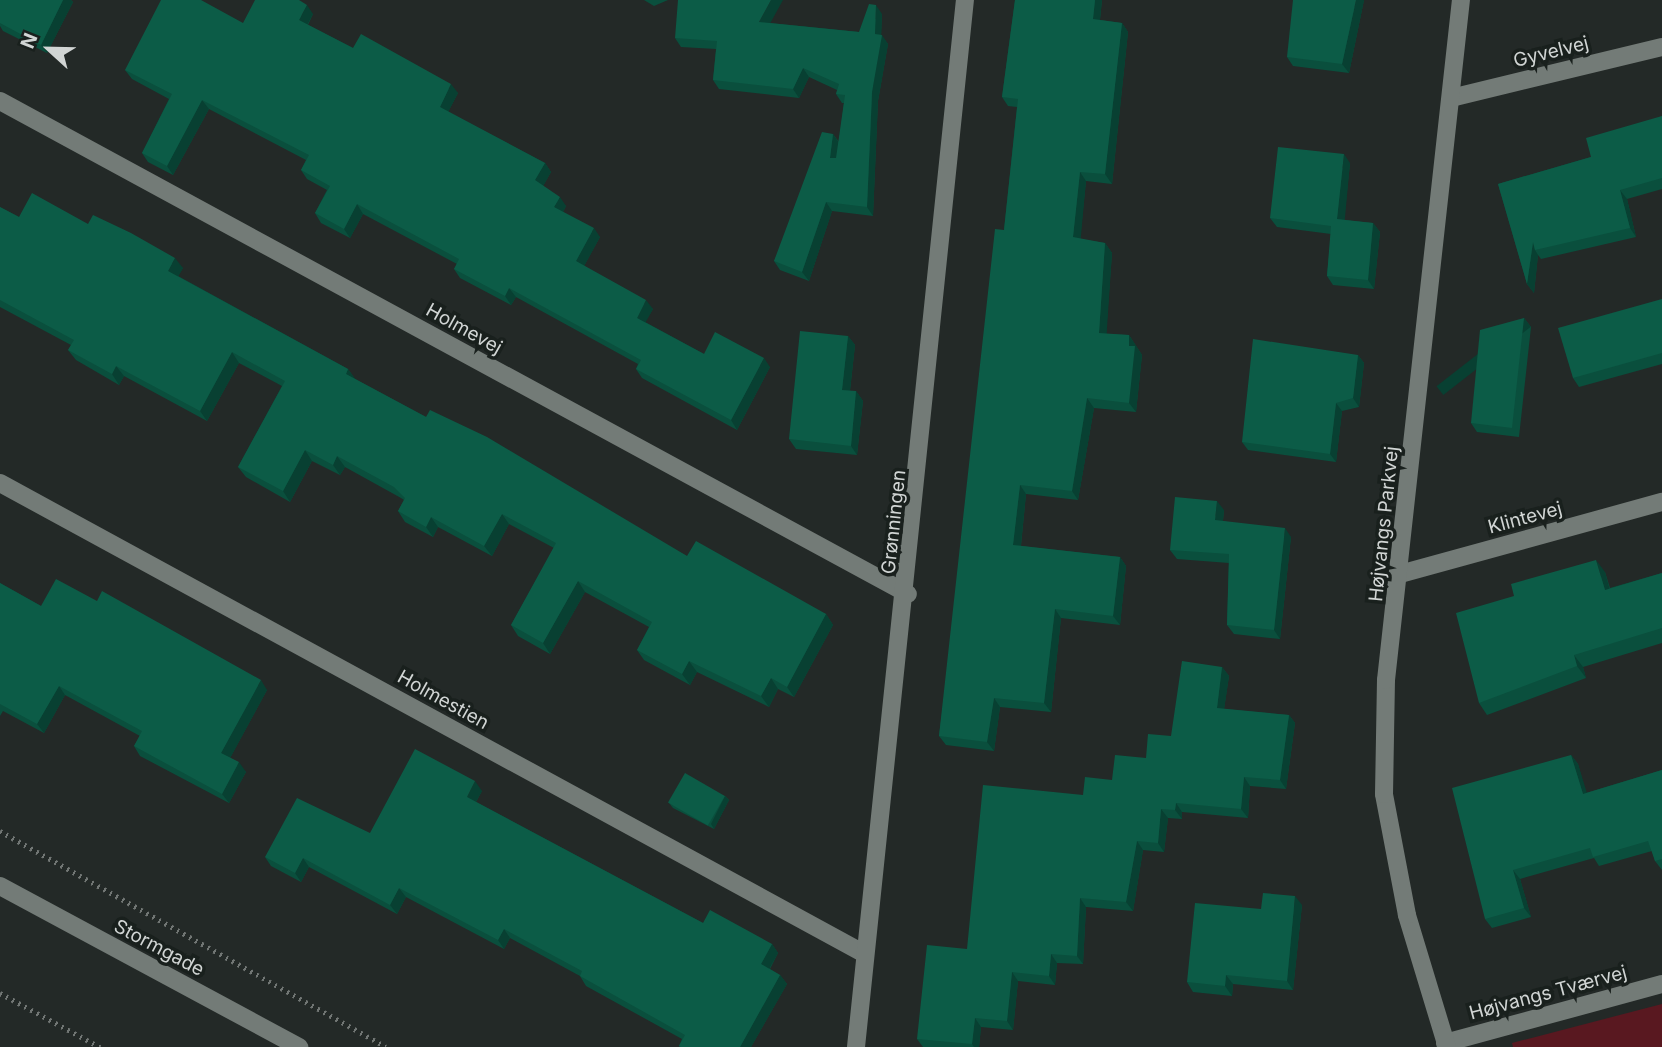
<!DOCTYPE html>
<html>
<head>
<meta charset="utf-8">
<style>
  body { margin:0 }
  #map { position:relative; width:1662px; height:1047px; overflow:hidden; background:#232927; font-family:Inter,sans-serif }
  div>[style] { position:absolute }
  .green>* { inset:0; background:#591820 }
  .path>* { height:4.5px; margin-top:-2.25px; transform-origin:0; background:repeating-linear-gradient(90deg,#717674 0 2px,transparent 0 7px) }
  .minor>* { height:18px; margin:-9px; padding:0 9px; transform-origin:9px; border-radius:9px; background:#737b77 }
  .wall>* { inset:0; background:#0a4f3d }
  .shaded-wall>* { inset:0; background:#084032; transform-origin:0 0 }
  .building>* { inset:0; background:#0c5c47; transform-origin:0 0 }
  span { translate:-50% -50%; white-space:nowrap; text-align:center; line-height:1.15; -webkit-text-stroke:7px #19201d; paint-order:stroke }
  .street-label { font-size:19px; color:#d1d5d4 }
  .north { position:absolute; left:14px; top:14px; width:70px; height:70px; -webkit-text-stroke:5px #19201d; paint-order:stroke; rotate:292deg; font-size:19px; font-weight:700; line-height:28px; text-align:center; color:#d1d5d4 }
  .north::after { content:''; display:block; margin:auto; width:24px; height:32px; background:#d1d5d4; clip-path:polygon(50% 0,100% 100%,50% 72%,0 100%) }
</style>
</head>
<body>
<div id="map">
  <div class="green">
    <i style="clip-path:polygon(1662px 1004px,1662px 1047px,1513px 1047px,1512px 1043px)"></i>
  </div>
  <div class="path">
    <i style="left:0;top:831px;width:442px;rotate:29.2deg"></i>
    <i style="left:0;top:993px;width:114px;rotate:28.4deg"></i>
  </div>
  <div class="minor">
    <i style="left:1451px;top:98px;width:217px;rotate:-13.6deg"></i>
    <i style="left:0;top:101px;width:1033px;rotate:28.5deg"></i>
    <i style="left:0;top:483px;width:985px;rotate:28.57deg"></i>
    <i style="left:1400px;top:574px;width:272px;rotate:-15.4deg"></i>
    <i style="left:0;top:886px;width:340px;rotate:28.3deg"></i>
    <i style="left:1445px;top:1043px;width:225px;rotate:-15.2deg"></i>
    <i style="left:856px;top:1047px;width:1053px;rotate:-84.06deg"></i>
    <i style="left:1447px;top:1047px;width:138px;rotate:-106.9deg"></i>
    <i style="left:1407px;top:915px;width:123px;rotate:-100.8deg"></i>
    <i style="left:1384px;top:794px;width:114px;rotate:-89deg"></i>
    <i style="left:1386px;top:680px;width:684px;rotate:-83.71deg"></i>
  </div>
  <div class="wall">
    <i style="clip-path:polygon(0 0,71px 0,73px 2px,47px 53px,3px 31px,0 26px)"></i>
    <i style="clip-path:polygon(644px 0,668px 0,654px 6px)"></i>
    <i style="clip-path:polygon(1015px 0,1102px 0,1100px 20px,1122px 23px,1128px 32px,1112px 184px,1086px 181px,1080px 239px,1105px 243px,1112px 253px,1106px 334px,1129px 335px,1142px 355px,1136px 412px,1094px 408px,1078px 500px,1026px 494px,1021px 546px,1120px 557px,1126px 566px,1120px 625px,1061px 618px,1051px 712px,1000px 707px,994px 751px,946px 745px,939px 736px,1004px 230px,1017px 107px,1008px 106px,1002px 97px)"></i>
    <i style="clip-path:polygon(1364px 0,1349px 73px,1293px 66px,1287px 57px)"></i>
    <i style="clip-path:polygon(313px 14px,308px 25px,353px 48px,458px 93px,448px 112px,545px 163px,551px 172px,543px 186px,566px 206px,563px 212px,600px 237px,584px 266px,653px 309px,645px 322px,704px 354px,770px 367px,737px 430px,642px 378px,636px 369px,638px 364px,516px 297px,511px 305px,460px 278px,454px 269px,457px 264px,363px 214px,350px 238px,321px 223px,315px 213px,327px 190px,307px 179px,301px 170px,306px 160px,209px 109px,173px 175px,148px 162px,142px 153px,169px 99px,132px 79px,125px 70px,243px 23px)"></i>
    <i style="clip-path:polygon(882px 14px,881px 35px,888px 44px,878px 101px,873px 216px,832px 211px,809px 281px,780px 270px,774px 261px,833px 134px,839px 142px,844px 103px,842px 103px,836px 94px,837px 90px,809px 77px,799px 98px,719px 89px,713px 80px,716px 49px,681px 47px,675px 38px,770px 23px,859px 32px)"></i>
    <i style="clip-path:polygon(1662px 116px,1662px 189px,1627px 199px,1636px 237px,1541px 259px,1538px 255px,1534px 293px,1527px 284px,1498px 184px,1591px 157px)"></i>
    <i style="clip-path:polygon(1350px 163px,1344px 220px,1373px 223px,1380px 232px,1374px 289px,1333px 285px,1327px 276px,1331px 234px,1277px 227px,1270px 218px)"></i>
    <i style="clip-path:polygon(0 207px,19px 217px,88px 224px,183px 268px,178px 276px,348px 369px,355px 379px,687px 556px,826px 614px,833px 625px,794px 697px,778px 689px,769px 707px,697px 672px,690px 685px,644px 660px,637px 650px,649px 627px,585px 592px,550px 654px,518px 636px,511px 625px,554px 548px,509px 524px,492px 556px,438px 527px,433px 537px,405px 522px,398px 511px,404px 500px,401px 498px,345px 467px,340px 475px,312px 461px,290px 502px,246px 477px,238px 467px,282px 386px,239px 363px,207px 421px,124px 376px,119px 385px,76px 360px,68px 350px,71px 345px,0 307px)"></i>
    <i style="clip-path:polygon(1662px 299px,1662px 364px,1579px 387px,1573px 378px)"></i>
    <i style="clip-path:polygon(1524px 318px,1531px 327px,1519px 437px,1477px 432px,1471px 423px)"></i>
    <i style="clip-path:polygon(848px 336px,855px 345px,850px 391px,856px 391px,863px 401px,857px 455px,796px 449px,789px 439px)"></i>
    <i style="clip-path:polygon(1358px 355px,1364px 363px,1359px 407px,1342px 411px,1336px 462px,1248px 450px,1242px 442px)"></i>
    <i style="clip-path:polygon(1224px 510px,1223px 521px,1291px 537px,1280px 639px,1234px 634px,1227px 625px,1229px 563px,1177px 559px,1170px 550px)"></i>
    <i style="clip-path:polygon(1605px 572px,1610px 588px,1662px 573px,1662px 643px,1583px 667px,1586px 678px,1487px 715px,1479px 703px)"></i>
    <i style="clip-path:polygon(0 583px,41px 606px,97px 601px,267px 690px,230px 758px,246px 772px,229px 803px,140px 756px,134px 746px,140px 736px,65px 695px,44px 733px,3px 711px,0 716px)"></i>
    <i style="clip-path:polygon(1222px 667px,1229px 676px,1224px 709px,1289px 715px,1295px 723px,1286px 789px,1250px 786px,1248px 818px,1182px 812px,1182px 819px,1168px 818px,1164px 852px,1143px 850px,1133px 911px,1086px 907px,1083px 964px,1057px 963px,1055px 985px,1018px 981px,1013px 1030px,981px 1027px,979px 1047px,923px 1047px,917px 1039px,967px 949px,1083px 795px,1112px 780px,1146px 758px,1171px 736px)"></i>
    <i style="clip-path:polygon(1571px 755px,1578px 764px,1586px 793px,1662px 770px,1662px 870px,1655px 861px,1652px 851px,1599px 866px,1594px 858px,1520px 879px,1531px 917px,1492px 928px,1485px 919px)"></i>
    <i style="clip-path:polygon(482px 791px,476px 802px,703px 923px,772px 944px,778px 953px,770px 969px,780px 975px,787px 984px,751px 1047px,680px 1047px,679px 1046px,682px 1039px,586px 986px,580px 976px,510px 938px,504px 949px,406px 897px,397px 914px,309px 867px,301px 882px,271px 866px,265px 857px,370px 833px)"></i>
    <i style="clip-path:polygon(725px 796px,729px 800px,714px 829px,673px 808px,669px 803px)"></i>
    <i style="clip-path:polygon(1302px 905px,1293px 990px,1233px 984px,1232px 996px,1193px 992px,1187px 982px,1261px 909px)"></i>
  </div>
  <div class="shaded-wall">
    <i style="clip-path:polygon(63px 0,71px 0,73px 2px,47px 53px,41px 45px)"></i>
    <i style="clip-path:polygon(771px 0,783px 0,766px 31px,759px 22px)"></i>
    <i style="clip-path:polygon(1095px 0,1102px 0,1099px 28px,1093px 19px)"></i>
    <i style="clip-path:polygon(1356px 0,1364px 0,1349px 73px,1342px 64px)"></i>
    <i style="clip-path:polygon(307px 5px,313px 14px,305px 29px,299px 20px)"></i>
    <i style="clip-path:polygon(876px 5px,882px 14px,881px 41px,882px 35px,888px 44px,878px 101px,873px 216px,867px 207px)"></i>
    <i style="clip-path:polygon(1122px 23px,1128px 32px,1112px 184px,1105px 174px)"></i>
    <i style="clip-path:polygon(803px 68px,809px 77px,799px 98px,793px 89px)"></i>
    <i style="clip-path:polygon(451px 84px,458px 93px,446px 116px,440px 107px)"></i>
    <i style="clip-path:polygon(202px 100px,209px 109px,173px 175px,167px 166px)"></i>
    <i style="clip-path:polygon(833px 134px,839px 143px,837px 167px,830px 158px)"></i>
    <i style="clip-path:polygon(1344px 154px,1350px 163px,1344px 228px,1337px 219px)"></i>
    <i style="clip-path:polygon(545px 163px,551px 172px,541px 190px,535px 180px)"></i>
    <i style="clip-path:polygon(1080px 172px,1086px 181px,1080px 246px,1073px 237px)"></i>
    <i style="clip-path:polygon(1620px 190px,1627px 199px,1636px 237px,1630px 228px)"></i>
    <i style="clip-path:polygon(560px 197px,566px 206px,561px 216px,554px 207px)"></i>
    <i style="clip-path:polygon(826px 202px,832px 211px,809px 281px,802px 272px)"></i>
    <i style="clip-path:polygon(357px 204px,363px 214px,350px 238px,344px 229px)"></i>
    <i style="clip-path:polygon(1373px 223px,1380px 232px,1374px 289px,1368px 280px)"></i>
    <i style="clip-path:polygon(594px 228px,600px 237px,582px 270px,576px 261px)"></i>
    <i style="clip-path:polygon(1533px 242px,1535px 250px,1538px 255px,1534px 293px,1527px 284px)"></i>
    <i style="clip-path:polygon(1105px 243px,1112px 253px,1106px 343px,1099px 333px)"></i>
    <i style="clip-path:polygon(175px 258px,183px 268px,175px 282px,168px 271px)"></i>
    <i style="clip-path:polygon(509px 288px,516px 297px,511px 305px,505px 296px)"></i>
    <i style="clip-path:polygon(646px 300px,653px 309px,643px 327px,637px 318px)"></i>
    <i style="left:1524px;top:318px;width:11px;height:111px;rotate:52deg"></i>
    <i style="clip-path:polygon(1129px 335px,1142px 355px,1136px 412px,1129px 403px)"></i>
    <i style="clip-path:polygon(848px 336px,855px 345px,849px 399px,842px 390px)"></i>
    <i style="clip-path:polygon(232px 352px,239px 363px,207px 421px,200px 411px)"></i>
    <i style="clip-path:polygon(1358px 355px,1364px 363px,1359px 407px,1353px 398px)"></i>
    <i style="clip-path:polygon(764px 358px,770px 367px,737px 430px,731px 420px)"></i>
    <i style="clip-path:polygon(116px 366px,124px 376px,119px 385px,112px 374px)"></i>
    <i style="clip-path:polygon(348px 369px,356px 380px,346px 374px)"></i>
    <i style="clip-path:polygon(856px 391px,863px 401px,857px 455px,851px 446px)"></i>
    <i style="clip-path:polygon(1087px 398px,1094px 408px,1078px 500px,1072px 491px)"></i>
    <i style="clip-path:polygon(1336px 403px,1342px 411px,1336px 462px,1330px 454px)"></i>
    <i style="clip-path:polygon(305px 450px,312px 461px,290px 502px,283px 491px)"></i>
    <i style="clip-path:polygon(337px 456px,345px 467px,340px 475px,333px 465px)"></i>
    <i style="clip-path:polygon(1020px 485px,1026px 494px,1020px 554px,1013px 545px)"></i>
    <i style="clip-path:polygon(1217px 501px,1224px 510px,1222px 529px,1215px 520px)"></i>
    <i style="clip-path:polygon(502px 514px,509px 524px,492px 556px,484px 546px)"></i>
    <i style="clip-path:polygon(431px 517px,438px 527px,433px 537px,426px 527px)"></i>
    <i style="clip-path:polygon(1285px 528px,1291px 537px,1280px 639px,1274px 630px)"></i>
    <i style="clip-path:polygon(1120px 557px,1126px 566px,1120px 625px,1113px 616px)"></i>
    <i style="clip-path:polygon(1596px 560px,1605px 572px,1613px 602px,1605px 590px)"></i>
    <i style="clip-path:polygon(578px 581px,585px 592px,550px 654px,543px 643px)"></i>
    <i style="clip-path:polygon(1055px 609px,1061px 618px,1051px 712px,1044px 703px)"></i>
    <i style="clip-path:polygon(826px 614px,833px 625px,794px 697px,787px 687px)"></i>
    <i style="clip-path:polygon(1574px 655px,1583px 667px,1586px 678px,1577px 666px)"></i>
    <i style="clip-path:polygon(689px 661px,697px 672px,690px 685px,682px 674px)"></i>
    <i style="clip-path:polygon(1222px 667px,1229px 676px,1223px 717px,1217px 708px)"></i>
    <i style="clip-path:polygon(771px 678px,778px 689px,769px 707px,761px 696px)"></i>
    <i style="clip-path:polygon(261px 680px,267px 690px,228px 762px,221px 753px)"></i>
    <i style="clip-path:polygon(59px 686px,65px 695px,44px 733px,37px 724px)"></i>
    <i style="clip-path:polygon(994px 698px,1000px 707px,994px 751px,987px 742px)"></i>
    <i style="clip-path:polygon(1289px 715px,1295px 723px,1286px 789px,1280px 780px)"></i>
    <i style="clip-path:polygon(1571px 755px,1578px 764px,1590px 803px,1583px 794px)"></i>
    <i style="clip-path:polygon(239px 762px,246px 772px,229px 803px,222px 794px)"></i>
    <i style="clip-path:polygon(1244px 777px,1250px 786px,1248px 818px,1241px 809px)"></i>
    <i style="clip-path:polygon(475px 781px,482px 791px,473px 807px,467px 797px)"></i>
    <i style="clip-path:polygon(725px 796px,729px 800px,714px 829px,711px 824px)"></i>
    <i style="clip-path:polygon(1176px 803px,1182px 812px,1182px 819px,1175px 810px)"></i>
    <i style="clip-path:polygon(1161px 809px,1168px 818px,1164px 852px,1158px 843px)"></i>
    <i style="clip-path:polygon(1137px 841px,1143px 850px,1133px 911px,1126px 902px)"></i>
    <i style="clip-path:polygon(303px 858px,309px 867px,301px 882px,295px 873px)"></i>
    <i style="clip-path:polygon(1513px 870px,1520px 879px,1531px 917px,1524px 908px)"></i>
    <i style="clip-path:polygon(399px 888px,406px 897px,397px 914px,390px 905px)"></i>
    <i style="clip-path:polygon(1295px 896px,1302px 905px,1293px 990px,1287px 981px)"></i>
    <i style="clip-path:polygon(1080px 898px,1086px 907px,1083px 964px,1077px 956px)"></i>
    <i style="clip-path:polygon(504px 929px,510px 938px,504px 949px,498px 940px)"></i>
    <i style="clip-path:polygon(772px 944px,778px 953px,767px 973px,761px 964px)"></i>
    <i style="clip-path:polygon(1051px 954px,1057px 963px,1055px 985px,1049px 976px)"></i>
    <i style="clip-path:polygon(1012px 972px,1018px 981px,1013px 1030px,1007px 1021px)"></i>
    <i style="clip-path:polygon(780px 975px,787px 984px,751px 1047px,740px 1047px)"></i>
    <i style="clip-path:polygon(1226px 975px,1233px 984px,1232px 996px,1225px 986px)"></i>
    <i style="clip-path:polygon(975px 1018px,981px 1027px,979px 1047px,974px 1047px,972px 1044px)"></i>
  </div>
  <div class="building">
    <i style="clip-path:polygon(0 0,63px 0,41px 45px,0 23px)"></i>
    <i style="clip-path:polygon(161px 0,201px 0,243px 23px,255px 0,299px 0,307px 5px,299px 20px,353px 48px,361px 34px,451px 84px,440px 107px,545px 163px,535px 180px,560px 197px,554px 207px,594px 228px,576px 261px,646px 300px,637px 318px,704px 354px,715px 332px,764px 358px,731px 420px,636px 369px,641px 360px,509px 288px,505px 296px,454px 269px,459px 259px,357px 204px,344px 229px,315px 213px,330px 186px,301px 170px,309px 155px,202px 100px,167px 166px,142px 153px,172px 94px,125px 70px)"></i>
    <i style="clip-path:polygon(678px 0,771px 0,759px 22px,859px 32px,869px 4px,876px 5px,875px 34px,882px 35px,872px 92px,867px 207px,826px 202px,802px 272px,774px 261px,822px 132px,833px 134px,830px 158px,836px 158px,845px 95px,836px 94px,839px 84px,803px 68px,793px 89px,713px 80px,717px 41px,675px 38px)"></i>
    <i style="clip-path:polygon(1015px 0,1095px 0,1093px 19px,1122px 23px,1105px 174px,1080px 172px,1073px 237px,1105px 243px,1099px 333px,1129px 335px,1129px 346px,1135px 346px,1129px 403px,1087px 398px,1072px 491px,1020px 485px,1013px 545px,1120px 557px,1113px 616px,1055px 609px,1044px 703px,994px 698px,987px 742px,939px 736px,995px 229px,1004px 230px,1018px 99px,1002px 97px)"></i>
    <i style="clip-path:polygon(1293px 0,1356px 0,1342px 64px,1287px 57px)"></i>
    <i style="clip-path:polygon(1662px 116px,1662px 178px,1620px 190px,1630px 228px,1535px 250px,1533px 242px,1527px 284px,1498px 184px,1591px 157px,1586px 138px)"></i>
    <i style="clip-path:polygon(1278px 147px,1344px 154px,1337px 219px,1373px 223px,1368px 280px,1327px 276px,1331px 226px,1270px 218px)"></i>
    <i style="clip-path:polygon(32px 193px,88px 224px,93px 215px,131px 233px,175px 258px,168px 271px,348px 369px,346px 374px,426px 417px,430px 410px,487px 437px,687px 556px,696px 541px,826px 614px,787px 687px,771px 678px,761px 696px,689px 661px,682px 674px,637px 650px,652px 622px,578px 581px,543px 643px,511px 625px,556px 543px,502px 514px,484px 546px,431px 517px,426px 527px,398px 511px,405px 498px,394px 487px,337px 456px,333px 465px,305px 450px,283px 491px,238px 467px,285px 381px,232px 352px,200px 411px,116px 366px,112px 374px,68px 350px,74px 340px,0 300px,0 207px,19px 217px)"></i>
    <i style="clip-path:polygon(1662px 299px,1662px 353px,1573px 378px,1558px 328px)"></i>
    <i style="clip-path:polygon(1524px 318px,1512px 428px,1471px 423px,1480px 330px)"></i>
    <i style="clip-path:polygon(800px 331px,848px 336px,842px 390px,856px 391px,851px 446px,789px 439px)"></i>
    <i style="clip-path:polygon(1253px 339px,1358px 355px,1353px 398px,1336px 403px,1330px 454px,1242px 442px)"></i>
    <i style="clip-path:polygon(1175px 497px,1217px 501px,1215px 520px,1285px 528px,1274px 630px,1227px 625px,1229px 554px,1170px 550px)"></i>
    <i style="clip-path:polygon(1596px 560px,1605px 590px,1662px 573px,1662px 628px,1574px 655px,1577px 666px,1479px 703px,1456px 613px,1514px 596px,1511px 584px)"></i>
    <i style="clip-path:polygon(56px 579px,97px 601px,102px 591px,261px 680px,221px 753px,239px 762px,222px 794px,134px 746px,142px 731px,59px 686px,37px 724px,0 704px,0 583px,41px 606px)"></i>
    <i style="clip-path:polygon(1182px 661px,1222px 667px,1217px 708px,1289px 715px,1280px 780px,1244px 777px,1241px 809px,1176px 803px,1175px 810px,1161px 809px,1158px 843px,1137px 841px,1126px 902px,1080px 898px,1077px 956px,1051px 954px,1049px 976px,1012px 972px,1007px 1021px,975px 1018px,972px 1044px,917px 1039px,927px 945px,967px 949px,983px 785px,1083px 795px,1085px 777px,1112px 780px,1115px 755px,1146px 758px,1148px 734px,1171px 736px)"></i>
    <i style="clip-path:polygon(415px 749px,475px 781px,467px 797px,703px 923px,710px 910px,772px 944px,761px 964px,780px 975px,740px 1047px,681px 1047px,679px 1046px,685px 1035px,580px 976px,582px 971px,504px 929px,498px 940px,399px 888px,390px 905px,303px 858px,295px 873px,265px 857px,297px 798px,370px 833px)"></i>
    <i style="clip-path:polygon(1571px 755px,1583px 794px,1662px 770px,1662px 859px,1655px 861px,1648px 841px,1593px 857px,1590px 848px,1513px 870px,1524px 908px,1485px 919px,1452px 788px)"></i>
    <i style="left:685px;top:773px;width:46px;height:34px;rotate:30deg"></i>
    <i style="clip-path:polygon(1263px 893px,1295px 896px,1287px 981px,1226px 975px,1225px 986px,1187px 982px,1195px 903px,1261px 909px)"></i>
  </div>
  <div class="street-label">
    <span style="left:1551px;top:52px;rotate:-14deg">Gyvelvej</span>
    <span style="left:464px;top:329px;rotate:29deg">Holmevej</span>
    <span style="left:1525px;top:518px;rotate:-15deg">Klintevej</span>
    <span style="left:894px;top:522px;rotate:-84deg">Grønningen</span>
    <span style="left:1384px;top:524px;rotate:-84deg">Højvangs Parkvej</span>
    <span style="left:443px;top:700px;rotate:29deg">Holmestien</span>
    <span style="left:159px;top:948px;rotate:28deg">Stormgade</span>
    <span style="left:1548px;top:993px;rotate:-15deg">Højvangs Tværvej</span>
  </div>
  <div class="north">N</div>
</div>
</body>
</html>
